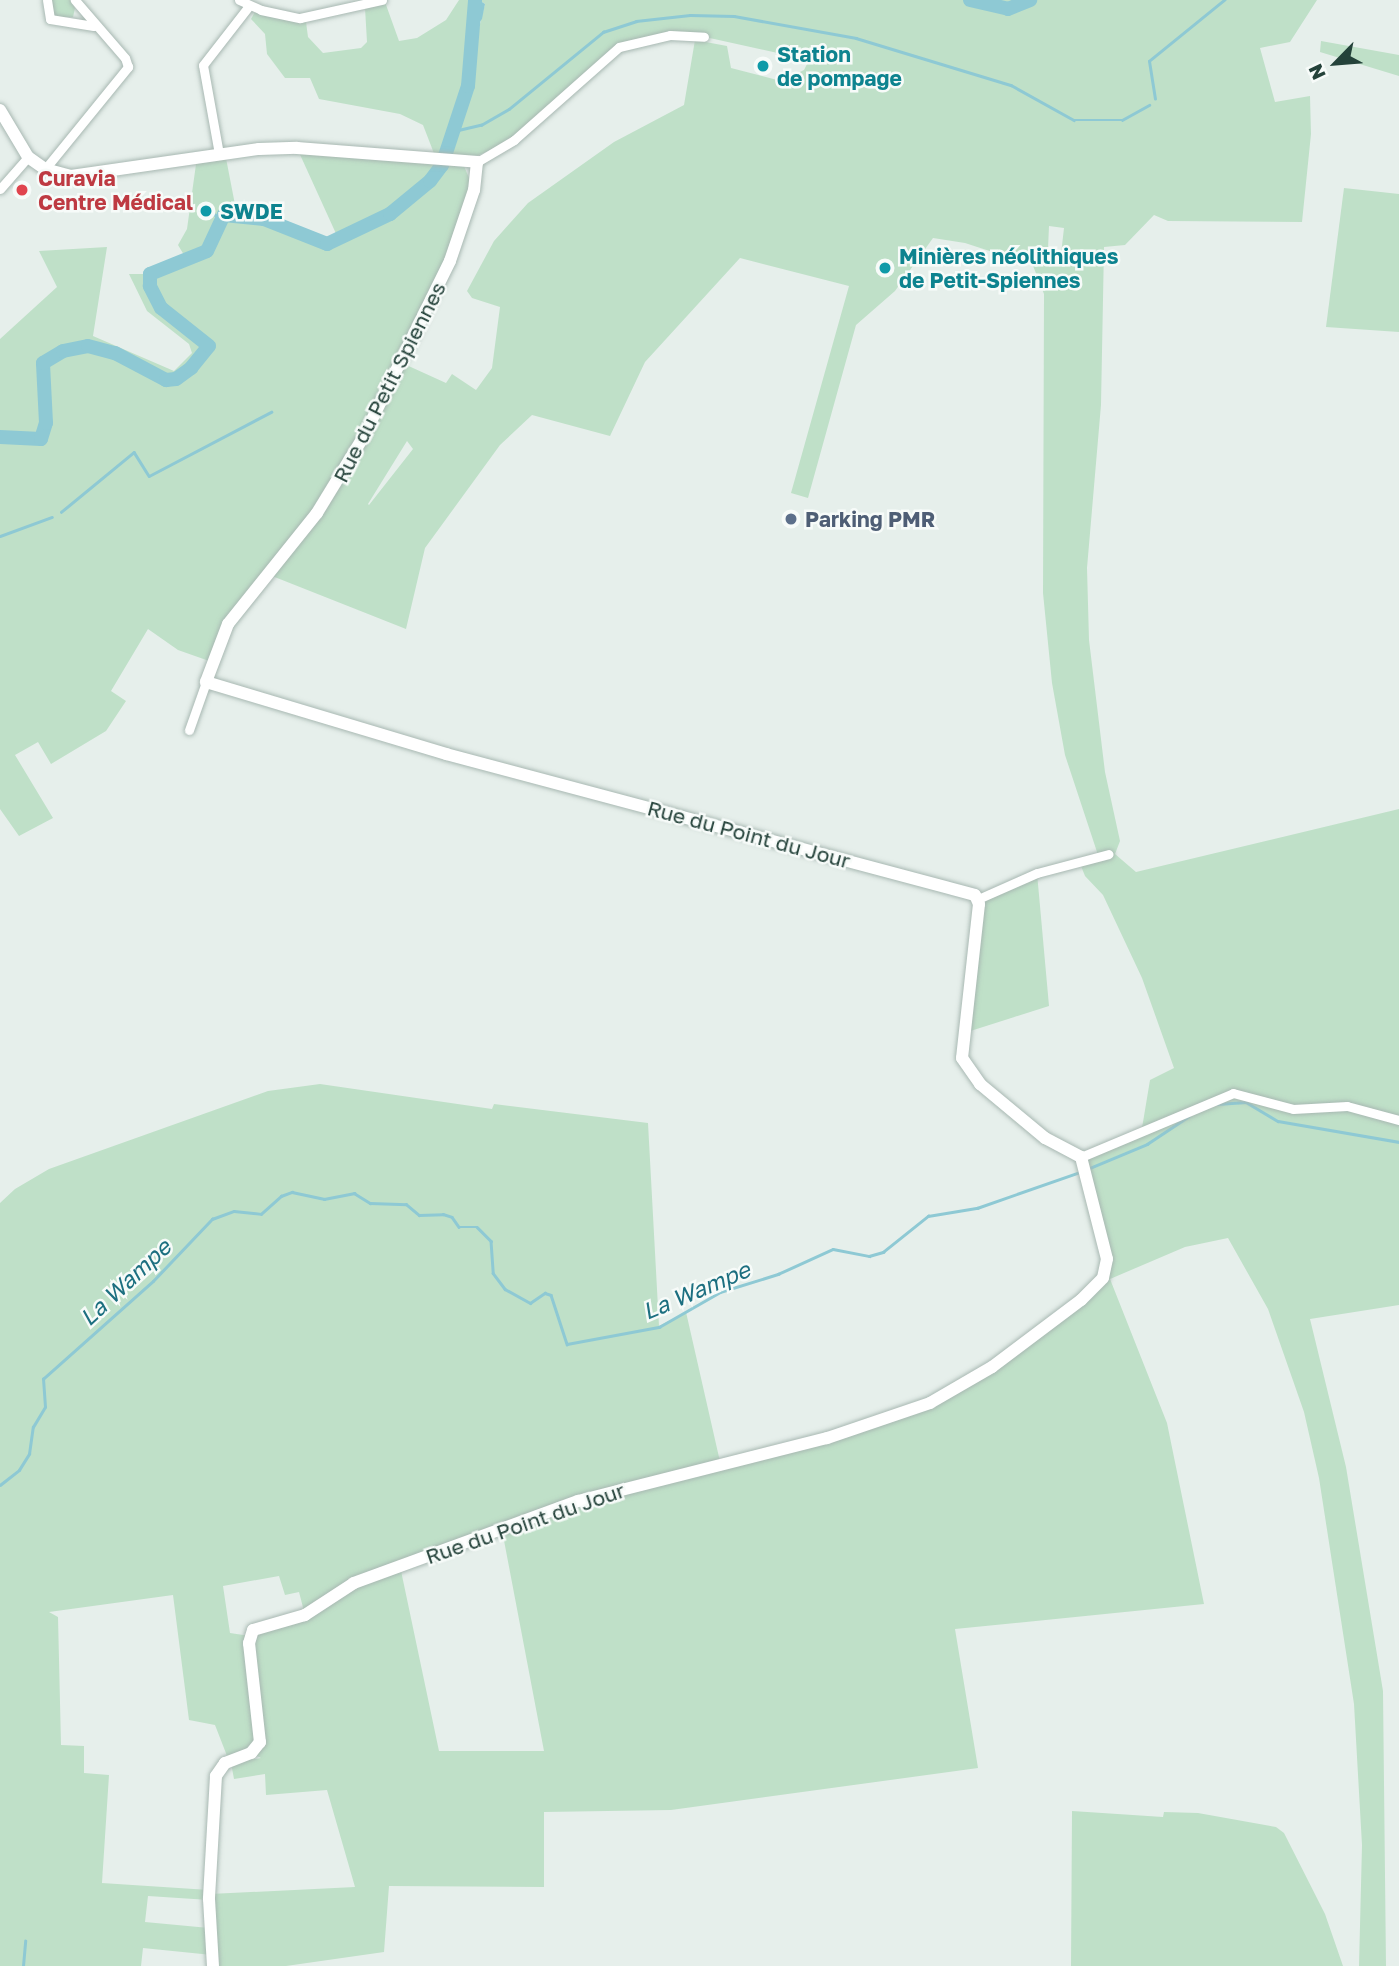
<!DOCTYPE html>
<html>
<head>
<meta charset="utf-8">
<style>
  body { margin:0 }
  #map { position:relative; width:1399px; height:1966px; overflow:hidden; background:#e6efeb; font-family:"Golos Text",sans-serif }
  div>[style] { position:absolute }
  .green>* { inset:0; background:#bfe0c8 }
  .water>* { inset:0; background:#8ec9d4 }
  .stream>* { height:2.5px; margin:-1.25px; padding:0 1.25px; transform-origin:1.25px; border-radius:1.25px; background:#8ec9d4 }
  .river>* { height:14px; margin:-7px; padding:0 7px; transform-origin:7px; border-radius:7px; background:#8ec9d4 }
  .roads { filter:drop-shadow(0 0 2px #a8b8b2) drop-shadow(0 0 2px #a8b8b2) }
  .street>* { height:9px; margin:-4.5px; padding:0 4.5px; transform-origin:4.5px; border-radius:4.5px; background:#fff }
  .secondary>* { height:12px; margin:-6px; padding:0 6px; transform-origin:6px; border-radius:6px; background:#fff }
  .dots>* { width:19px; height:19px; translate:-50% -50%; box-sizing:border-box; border:4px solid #f7fbf9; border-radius:50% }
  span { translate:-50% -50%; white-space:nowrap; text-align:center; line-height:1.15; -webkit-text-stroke:5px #f7fbf9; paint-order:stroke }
  .culture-label { font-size:21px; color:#0d838f; font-weight:700 }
  .left { translate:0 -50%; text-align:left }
  .health-label { font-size:21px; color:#be3a42; font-weight:700 }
  .street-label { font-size:21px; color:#24423a }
  .service-label { font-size:21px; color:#4e5e75; font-weight:700 }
  .water-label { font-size:23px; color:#1c6f80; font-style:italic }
  .north { position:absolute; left:1301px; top:28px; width:70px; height:70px; -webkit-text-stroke:5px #f7fbf9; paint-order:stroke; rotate:245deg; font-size:19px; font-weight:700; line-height:28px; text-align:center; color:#24423a }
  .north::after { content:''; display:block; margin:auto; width:24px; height:32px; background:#24423a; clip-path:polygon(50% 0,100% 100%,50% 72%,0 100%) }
</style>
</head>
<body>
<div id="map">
  <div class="green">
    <i style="clip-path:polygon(51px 0,70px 0,75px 8px,73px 17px,52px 17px)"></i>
    <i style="clip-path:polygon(evenodd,459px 0,473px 0,469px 2px,470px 26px,479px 28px,485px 4px,479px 0,1317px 0,1290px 42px,1260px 48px,1275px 102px,1310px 96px,1311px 134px,1302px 222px,1168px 221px,1154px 215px,1125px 245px,1104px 247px,1101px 405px,1087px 568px,1089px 640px,1105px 772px,1120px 841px,1115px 854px,1136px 872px,1399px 809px,1399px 1305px,1310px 1319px,1346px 1467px,1383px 1691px,1386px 1966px,1359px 1966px,1362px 1845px,1354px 1704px,1319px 1478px,1304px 1412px,1268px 1309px,1228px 1238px,1185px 1247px,1110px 1279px,1167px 1423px,1204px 1604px,955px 1629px,978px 1768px,671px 1810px,544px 1812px,544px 1887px,389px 1886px,384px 1952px,286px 1966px,213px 1966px,212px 1955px,143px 1948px,141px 1966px,0 1966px,0 1203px,15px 1189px,49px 1169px,268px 1091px,320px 1084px,492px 1109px,494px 1104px,648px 1123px,659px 1326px,686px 1312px,721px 1466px,869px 1426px,992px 1367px,1106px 1271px,1081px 1157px,1141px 1134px,1150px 1080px,1174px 1068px,1142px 978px,1103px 895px,1085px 876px,1079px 861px,1098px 855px,1065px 755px,1052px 683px,1043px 593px,1044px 294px,1030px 258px,1011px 258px,965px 243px,933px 238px,895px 291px,856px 325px,808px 498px,791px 493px,849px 286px,740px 258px,645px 362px,610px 436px,532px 415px,500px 445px,425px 548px,406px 629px,267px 574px,212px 662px,178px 650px,148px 629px,111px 691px,126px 701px,106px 731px,51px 764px,38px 742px,15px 755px,53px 818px,19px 836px,0 809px,0 339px,57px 287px,39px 251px,107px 247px,93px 336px,174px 371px,192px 353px,189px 344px,147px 311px,129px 274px,150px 274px,187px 260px,178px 245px,187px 229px,197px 157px,225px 153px,237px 215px,264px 219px,314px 242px,338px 238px,297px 148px,435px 156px,423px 125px,400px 114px,319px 99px,310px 78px,285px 78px,267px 54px,265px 34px,251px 19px,255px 12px,306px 22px,308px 37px,323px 53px,361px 48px,367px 42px,365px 8px,385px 2px,399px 41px,417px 38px,446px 20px,459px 0,696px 35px,809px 60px,804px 70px,781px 81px,731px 68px,727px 46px,695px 40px,684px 105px,614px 142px,528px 203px,494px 241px,467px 291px,472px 298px,500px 307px,492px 368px,476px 390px,452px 374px,446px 383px,402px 363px,474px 190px,464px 166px,474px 157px,514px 140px,631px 42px,696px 35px,459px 0,1049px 226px,1064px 228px,1061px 254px,1048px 249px,1049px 226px,459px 0,407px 441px,413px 449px,369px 505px,368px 504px,407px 441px,459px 0,502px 1530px,544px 1751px,439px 1751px,400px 1566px,502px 1530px,459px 0,279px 1576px,285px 1595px,299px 1592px,305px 1615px,250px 1636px,230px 1633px,223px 1586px,279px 1576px,459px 0,173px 1595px,189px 1720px,215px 1725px,229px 1761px,251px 1753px,261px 1758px,231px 1763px,234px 1779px,265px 1774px,266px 1795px,327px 1790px,355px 1887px,210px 1894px,209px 1890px,102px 1883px,109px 1775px,84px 1773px,84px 1746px,61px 1745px,58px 1617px,49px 1612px,173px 1595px,459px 0,148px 1896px,209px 1900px,209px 1928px,145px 1922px,148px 1896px)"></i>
    <i style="clip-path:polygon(1321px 41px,1399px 55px,1399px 76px,1320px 52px)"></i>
    <i style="clip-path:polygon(1344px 188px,1399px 194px,1399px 332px,1326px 327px)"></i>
    <i style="clip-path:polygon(1037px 873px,1049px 1006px,961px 1034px,979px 904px)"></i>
    <i style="clip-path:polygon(1072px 1811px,1163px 1817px,1164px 1812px,1198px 1813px,1276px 1827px,1284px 1833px,1325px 1914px,1343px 1966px,1071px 1966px)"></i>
  </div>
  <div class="water">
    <i style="clip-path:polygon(479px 0,485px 4px,482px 19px,473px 31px,469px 2px)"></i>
  </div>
  <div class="stream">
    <i style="left:1155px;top:99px;width:38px;rotate:-99deg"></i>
    <i style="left:1149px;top:61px;width:97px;rotate:-39.1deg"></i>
    <i style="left:454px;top:131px;width:28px;rotate:-13deg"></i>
    <i style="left:481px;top:125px;width:32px;rotate:-30deg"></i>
    <i style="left:509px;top:109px;width:122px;rotate:-39.3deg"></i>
    <i style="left:603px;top:32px;width:35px;rotate:-18deg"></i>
    <i style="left:636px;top:21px;width:54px;rotate:-6.3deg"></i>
    <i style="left:690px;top:15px;width:44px;rotate:1.3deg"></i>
    <i style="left:734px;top:16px;width:124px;rotate:10.2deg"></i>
    <i style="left:856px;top:38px;width:162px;rotate:16.9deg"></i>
    <i style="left:1011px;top:85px;width:72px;rotate:29.1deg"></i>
    <i style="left:1074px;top:120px;width:48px"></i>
    <i style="left:1122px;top:120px;width:31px;rotate:-29deg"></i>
    <i style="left:209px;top:212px;width:14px;rotate:25deg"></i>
    <i style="left:61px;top:512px;width:94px;rotate:-39.4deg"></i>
    <i style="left:134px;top:452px;width:28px;rotate:58deg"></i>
    <i style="left:149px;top:476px;width:138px;rotate:-27.7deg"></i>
    <i style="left:0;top:536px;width:55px;rotate:-20.1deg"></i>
    <i style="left:1217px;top:1104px;width:29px;rotate:-4deg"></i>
    <i style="left:1246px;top:1102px;width:37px;rotate:31deg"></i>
    <i style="left:1278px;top:1121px;width:123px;rotate:9.8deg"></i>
    <i style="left:1090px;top:1168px;width:62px;rotate:-22.8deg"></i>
    <i style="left:1147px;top:1144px;width:50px;rotate:-33.7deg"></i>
    <i style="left:0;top:1485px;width:24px;rotate:-38deg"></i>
    <i style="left:19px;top:1470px;width:19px;rotate:-58deg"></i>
    <i style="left:29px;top:1454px;width:27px;rotate:-82deg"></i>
    <i style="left:33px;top:1427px;width:23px;rotate:-59deg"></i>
    <i style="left:45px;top:1407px;width:28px;rotate:-94deg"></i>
    <i style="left:43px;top:1379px;width:147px;rotate:-41.7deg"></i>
    <i style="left:153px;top:1281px;width:86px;rotate:-46.4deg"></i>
    <i style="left:212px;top:1219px;width:23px;rotate:-20deg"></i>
    <i style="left:234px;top:1211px;width:27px;rotate:6deg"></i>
    <i style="left:261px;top:1214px;width:27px;rotate:-42deg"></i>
    <i style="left:281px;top:1196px;width:12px;rotate:-20deg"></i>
    <i style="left:292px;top:1192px;width:33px;rotate:12deg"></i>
    <i style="left:324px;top:1199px;width:31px;rotate:-11deg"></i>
    <i style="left:354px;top:1193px;width:19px;rotate:32deg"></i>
    <i style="left:370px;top:1203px;width:36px;rotate:2deg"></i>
    <i style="left:406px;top:1204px;width:17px;rotate:40deg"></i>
    <i style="left:419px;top:1215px;width:24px;rotate:-2deg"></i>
    <i style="left:443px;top:1214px;width:9px;rotate:18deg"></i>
    <i style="left:452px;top:1217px;width:12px;rotate:55deg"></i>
    <i style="left:459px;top:1227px;width:18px"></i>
    <i style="left:477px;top:1227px;width:20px;rotate:45deg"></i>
    <i style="left:491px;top:1241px;width:32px;rotate:86deg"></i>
    <i style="left:493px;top:1273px;width:20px;rotate:53deg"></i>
    <i style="left:505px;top:1289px;width:29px;rotate:29deg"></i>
    <i style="left:530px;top:1303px;width:18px;rotate:-34deg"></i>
    <i style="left:545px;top:1293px;width:6px;rotate:18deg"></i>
    <i style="left:551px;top:1295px;width:52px;rotate:71.9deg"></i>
    <i style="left:567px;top:1344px;width:94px;rotate:-10.5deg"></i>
    <i style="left:659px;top:1327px;width:70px;rotate:-29.8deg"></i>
    <i style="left:720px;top:1292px;width:61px;rotate:-17.2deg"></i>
    <i style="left:778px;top:1274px;width:60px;rotate:-24.4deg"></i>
    <i style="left:833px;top:1249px;width:37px;rotate:11deg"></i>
    <i style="left:869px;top:1256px;width:15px;rotate:-16deg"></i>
    <i style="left:883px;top:1252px;width:58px;rotate:-38.7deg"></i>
    <i style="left:928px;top:1216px;width:50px;rotate:-9.3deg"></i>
    <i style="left:977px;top:1208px;width:109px;rotate:-19.3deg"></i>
    <i style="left:23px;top:1966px;width:25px;rotate:-85deg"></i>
  </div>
  <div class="river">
    <i style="left:970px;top:0;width:39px;rotate:13deg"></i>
    <i style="left:1008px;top:9px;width:24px;rotate:-22deg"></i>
    <i style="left:0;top:437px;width:41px;rotate:2.8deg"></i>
    <i style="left:41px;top:439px;width:17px;rotate:-73deg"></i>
    <i style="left:46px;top:423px;width:60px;rotate:-92.9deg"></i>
    <i style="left:43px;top:363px;width:23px;rotate:-31deg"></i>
    <i style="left:63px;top:351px;width:25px;rotate:-11deg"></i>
    <i style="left:88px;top:346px;width:28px;rotate:15deg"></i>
    <i style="left:115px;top:353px;width:58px;rotate:27.9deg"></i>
    <i style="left:166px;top:380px;width:10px;rotate:-6deg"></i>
    <i style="left:176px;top:379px;width:19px;rotate:-36deg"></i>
    <i style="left:191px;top:368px;width:28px;rotate:-51deg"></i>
    <i style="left:209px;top:346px;width:61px;rotate:-141.6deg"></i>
    <i style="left:161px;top:308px;width:25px;rotate:-117deg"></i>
    <i style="left:150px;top:286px;width:12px;rotate:-90deg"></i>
    <i style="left:150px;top:274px;width:61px;rotate:-22deg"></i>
    <i style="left:207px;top:251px;width:40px;rotate:-65deg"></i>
    <i style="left:224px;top:215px;width:40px;rotate:5.7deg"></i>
    <i style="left:264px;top:219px;width:68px;rotate:21.6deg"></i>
    <i style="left:327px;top:244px;width:70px;rotate:-25.5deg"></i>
    <i style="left:390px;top:214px;width:52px;rotate:-39.5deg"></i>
    <i style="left:430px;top:181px;width:20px;rotate:-53deg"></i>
    <i style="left:442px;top:165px;width:83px;rotate:-71.8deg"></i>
    <i style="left:468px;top:86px;width:86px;rotate:-85.3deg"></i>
  </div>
  <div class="roads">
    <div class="street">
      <i style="left:47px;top:0;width:19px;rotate:81deg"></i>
      <i style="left:50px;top:19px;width:44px;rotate:9.2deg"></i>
      <i style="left:239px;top:0;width:24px;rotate:24deg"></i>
      <i style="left:261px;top:10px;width:40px;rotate:12deg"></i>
      <i style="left:300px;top:18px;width:84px;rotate:-12.4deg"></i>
      <i style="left:219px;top:154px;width:90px;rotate:-100.2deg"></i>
      <i style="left:203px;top:65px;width:75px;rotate:-52.1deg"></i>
      <i style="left:477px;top:162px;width:43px;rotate:-30.7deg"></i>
      <i style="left:514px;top:140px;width:140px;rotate:-41.5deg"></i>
      <i style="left:619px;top:47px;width:52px;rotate:-13.2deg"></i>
      <i style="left:670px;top:35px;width:34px;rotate:3deg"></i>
      <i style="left:45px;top:169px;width:132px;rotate:-50.9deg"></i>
      <i style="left:128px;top:67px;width:9px;rotate:-108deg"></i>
      <i style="left:125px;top:58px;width:77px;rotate:-130.8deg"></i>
      <i style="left:0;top:189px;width:43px;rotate:-48.8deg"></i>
      <i style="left:189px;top:730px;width:51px;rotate:-70.5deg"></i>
      <i style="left:978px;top:899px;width:64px;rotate:-23.8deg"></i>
      <i style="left:1037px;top:873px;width:74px;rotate:-14.8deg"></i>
      <i style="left:1081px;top:1157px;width:165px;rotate:-22.8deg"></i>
      <i style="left:1233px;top:1093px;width:62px;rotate:14.9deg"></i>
      <i style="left:1293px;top:1109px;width:54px;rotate:-3.2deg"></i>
      <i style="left:1347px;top:1106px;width:54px;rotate:15.1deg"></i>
    </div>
    <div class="secondary">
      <i style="left:0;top:110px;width:55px;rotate:59.2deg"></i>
      <i style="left:28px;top:157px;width:21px;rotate:35deg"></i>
      <i style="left:45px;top:169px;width:27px;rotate:15deg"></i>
      <i style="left:71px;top:176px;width:190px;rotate:-8.2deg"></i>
      <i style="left:259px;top:149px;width:38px;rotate:-2deg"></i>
      <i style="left:297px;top:148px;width:181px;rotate:4.4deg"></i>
      <i style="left:477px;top:162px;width:28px;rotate:96deg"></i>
      <i style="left:474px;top:190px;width:75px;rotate:108.7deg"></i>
      <i style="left:450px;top:261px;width:195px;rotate:116.2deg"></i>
      <i style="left:364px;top:436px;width:90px;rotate:121.4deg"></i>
      <i style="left:317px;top:513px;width:142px;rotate:128.7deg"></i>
      <i style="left:228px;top:624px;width:62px;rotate:110.8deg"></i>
      <i style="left:206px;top:682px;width:251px;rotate:16.7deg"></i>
      <i style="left:446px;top:754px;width:547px;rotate:14.92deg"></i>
      <i style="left:975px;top:895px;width:10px;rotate:66deg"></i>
      <i style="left:979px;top:904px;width:155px;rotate:96.3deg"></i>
      <i style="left:962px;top:1058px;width:32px;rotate:55deg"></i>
      <i style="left:980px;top:1084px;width:85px;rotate:39.7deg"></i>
      <i style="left:1045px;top:1138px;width:41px;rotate:27.8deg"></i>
      <i style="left:1081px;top:1157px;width:105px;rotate:75.7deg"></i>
      <i style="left:1107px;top:1259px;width:19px;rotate:102deg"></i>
      <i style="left:1103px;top:1278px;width:31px;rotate:135deg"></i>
      <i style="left:1081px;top:1300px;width:111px;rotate:143deg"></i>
      <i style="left:992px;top:1367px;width:72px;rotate:149.9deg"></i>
      <i style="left:930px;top:1403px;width:109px;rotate:161.2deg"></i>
      <i style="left:827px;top:1438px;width:257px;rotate:165.8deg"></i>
      <i style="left:578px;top:1501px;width:239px;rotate:159.9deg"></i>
      <i style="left:354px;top:1583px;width:59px;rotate:146.9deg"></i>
      <i style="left:305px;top:1615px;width:54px;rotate:163.9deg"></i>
      <i style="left:253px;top:1630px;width:14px;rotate:107deg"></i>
      <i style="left:249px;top:1643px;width:100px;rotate:83.7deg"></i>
      <i style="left:260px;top:1742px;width:14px;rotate:129deg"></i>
      <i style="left:251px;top:1753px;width:28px;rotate:159deg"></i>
      <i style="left:225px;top:1763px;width:16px;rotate:125deg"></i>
      <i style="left:216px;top:1776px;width:123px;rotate:93.3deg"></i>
      <i style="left:209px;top:1899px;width:67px;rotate:86.6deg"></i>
    </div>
  </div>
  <div class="dots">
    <i style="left:763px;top:66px;background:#0f9aa8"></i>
    <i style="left:22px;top:190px;background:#e0444e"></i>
    <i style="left:206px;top:211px;background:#0f9aa8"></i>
    <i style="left:885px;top:268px;background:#0f9aa8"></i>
    <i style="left:791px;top:519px;background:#5c6f8a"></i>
  </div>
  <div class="culture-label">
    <span class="left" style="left:777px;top:66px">Station<br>de pompage</span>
    <span class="left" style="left:220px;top:211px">SWDE</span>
    <span class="left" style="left:899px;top:268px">Minières néolithiques<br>de Petit-Spiennes</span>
  </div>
  <div class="health-label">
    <span class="left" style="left:38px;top:190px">Curavia<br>Centre Médical</span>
  </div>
  <div class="street-label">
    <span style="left:389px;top:382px;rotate:-63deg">Rue du Petit Spiennes</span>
    <span style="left:749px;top:834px;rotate:15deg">Rue du Point du Jour</span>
    <span style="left:525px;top:1523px;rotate:-19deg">Rue du Point du Jour</span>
  </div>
  <div class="service-label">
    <span class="left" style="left:805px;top:519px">Parking PMR</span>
  </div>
  <div class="water-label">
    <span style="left:125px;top:1282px;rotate:-43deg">La Wampe</span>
    <span style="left:696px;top:1290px;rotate:-23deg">La Wampe</span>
  </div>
  <div class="north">N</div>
</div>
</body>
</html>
